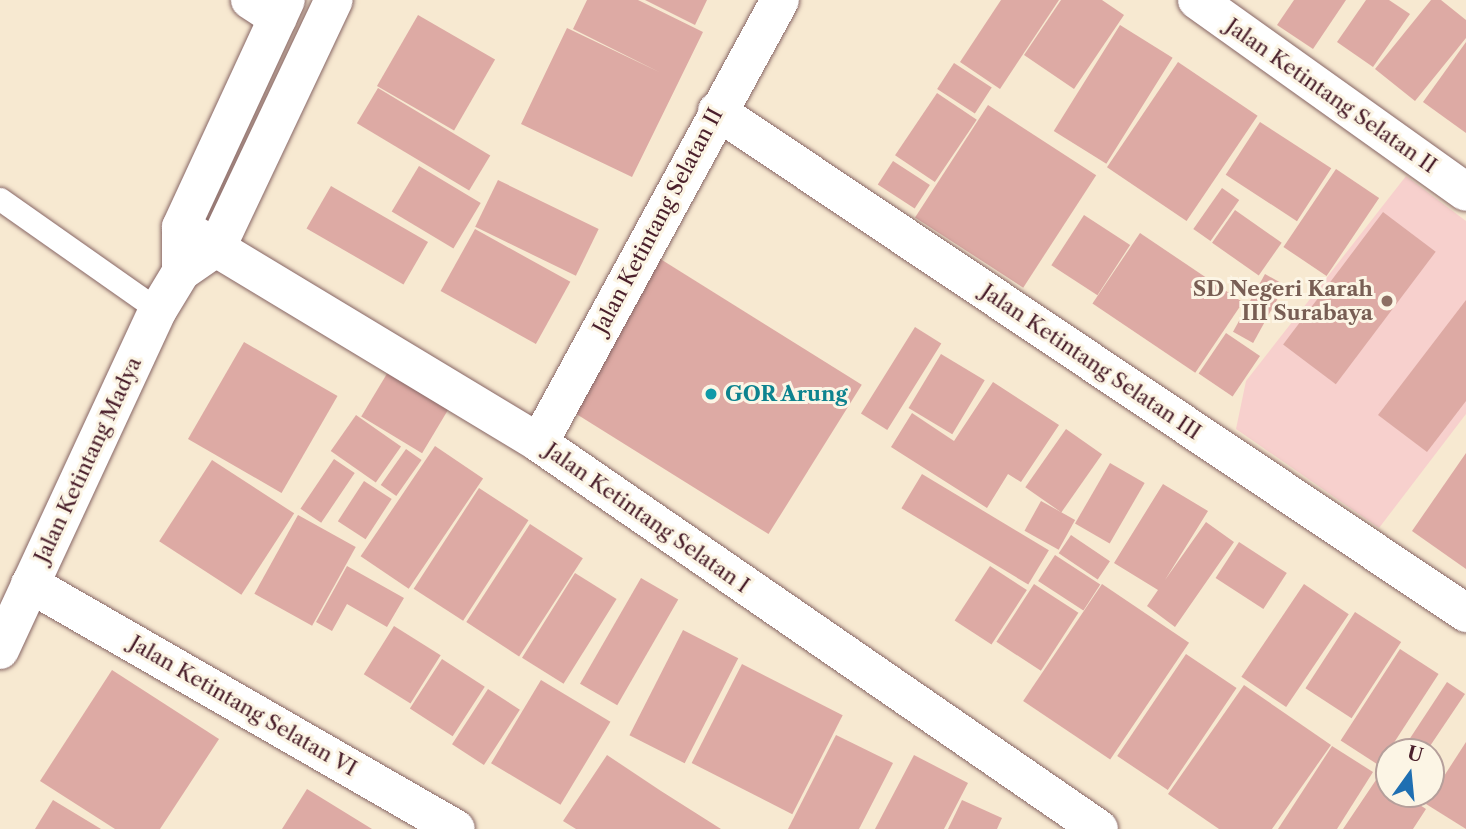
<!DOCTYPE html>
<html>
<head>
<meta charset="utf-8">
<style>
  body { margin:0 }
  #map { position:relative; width:1466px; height:829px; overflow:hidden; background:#f7e9d1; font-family:"Libre Caslon Text",serif }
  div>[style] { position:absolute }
  .built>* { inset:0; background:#f7d0cd }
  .building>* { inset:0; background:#ddaaa4; transform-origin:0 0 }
  .roads { filter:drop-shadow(0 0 2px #876665) drop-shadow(0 0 2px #876665) }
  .service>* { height:23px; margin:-11.5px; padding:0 11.5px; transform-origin:11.5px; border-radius:11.5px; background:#fff }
  .minor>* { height:38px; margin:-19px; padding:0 19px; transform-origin:19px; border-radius:19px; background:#fff }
  .tertiary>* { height:38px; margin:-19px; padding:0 19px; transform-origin:19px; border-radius:19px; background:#fff }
  .dots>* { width:19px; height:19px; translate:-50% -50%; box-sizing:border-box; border:4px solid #fcf5e5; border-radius:50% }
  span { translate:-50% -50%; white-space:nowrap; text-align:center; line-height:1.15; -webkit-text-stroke:6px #fcf5e5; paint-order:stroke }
  .street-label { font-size:21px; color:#4a1f2b }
  .education-label { font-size:21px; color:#785e54; font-weight:700 }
  .right { translate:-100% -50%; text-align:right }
  .culture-label { font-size:21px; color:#0d838f; font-weight:700 }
  .left { translate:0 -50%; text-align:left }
  .north { position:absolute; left:1375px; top:738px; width:70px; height:70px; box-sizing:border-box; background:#fcf5e5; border:2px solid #b59f9b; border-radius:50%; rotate:15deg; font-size:19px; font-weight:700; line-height:28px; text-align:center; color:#4a1f2b }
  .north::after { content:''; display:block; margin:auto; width:24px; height:32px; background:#1f6fb2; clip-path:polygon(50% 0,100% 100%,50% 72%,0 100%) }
</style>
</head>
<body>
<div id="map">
  <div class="built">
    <i style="clip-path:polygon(1406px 176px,1466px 221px,1466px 414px,1379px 528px,1236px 429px,1246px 381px)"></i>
  </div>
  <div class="building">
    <i style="clip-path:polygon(587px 0,638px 0,703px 32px,632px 177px,521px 124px,567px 28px,659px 72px,573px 29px)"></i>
    <i style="clip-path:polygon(645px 0,707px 0,695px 25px)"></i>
    <i style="clip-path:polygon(1001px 0,1059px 0,1000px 89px,960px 62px)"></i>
    <i style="clip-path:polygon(1061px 0,1102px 0,1124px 15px,1074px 89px,1024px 55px)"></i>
    <i style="clip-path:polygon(1294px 0,1346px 0,1313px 49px,1277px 25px)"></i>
    <i style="clip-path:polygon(1366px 0,1389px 0,1410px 14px,1373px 67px,1337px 42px)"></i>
    <i style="clip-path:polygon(1431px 0,1441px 0,1466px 20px,1466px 38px,1415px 101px,1375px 69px)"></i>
    <i style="left:418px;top:15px;width:89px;height:82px;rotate:30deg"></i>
    <i style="left:1120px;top:25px;width:62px;height:125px;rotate:32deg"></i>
    <i style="clip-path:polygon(1466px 42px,1466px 133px,1423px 102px)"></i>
    <i style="left:1178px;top:62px;width:96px;height:127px;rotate:34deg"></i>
    <i style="left:954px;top:63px;width:45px;height:31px;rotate:33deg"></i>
    <i style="left:378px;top:88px;width:131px;height:41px;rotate:31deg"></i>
    <i style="left:937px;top:93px;width:48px;height:75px;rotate:34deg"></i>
    <i style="left:988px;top:105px;width:129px;height:134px;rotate:33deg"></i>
    <i style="left:1260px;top:122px;width:85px;height:63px;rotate:33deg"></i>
    <i style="left:893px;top:161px;width:44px;height:28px;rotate:33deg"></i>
    <i style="left:419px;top:166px;width:72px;height:53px;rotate:31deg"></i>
    <i style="left:1336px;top:169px;width:52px;height:94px;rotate:34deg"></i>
    <i style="left:498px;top:180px;width:112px;height:52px;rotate:26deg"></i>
    <i style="left:331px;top:186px;width:112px;height:49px;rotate:30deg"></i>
    <i style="left:1222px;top:188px;width:21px;height:50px;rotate:35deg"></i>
    <i style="left:1235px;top:210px;width:57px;height:40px;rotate:35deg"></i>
    <i style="left:1383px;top:212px;width:66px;height:166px;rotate:37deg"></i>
    <i style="left:1084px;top:215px;width:55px;height:60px;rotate:33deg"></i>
    <i style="left:475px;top:229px;width:109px;height:71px;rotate:29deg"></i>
    <i style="left:1140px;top:233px;width:124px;height:85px;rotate:34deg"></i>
    <i style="left:654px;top:255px;width:245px;height:176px;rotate:32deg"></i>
    <i style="left:1265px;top:274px;width:23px;height:66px;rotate:29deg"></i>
    <i style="clip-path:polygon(1466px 300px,1466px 401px,1427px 452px,1378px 415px)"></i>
    <i style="left:915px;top:327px;width:31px;height:102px;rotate:32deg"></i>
    <i style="left:1226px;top:333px;width:41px;height:49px;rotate:34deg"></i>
    <i style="left:244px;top:342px;width:108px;height:112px;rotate:30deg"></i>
    <i style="left:941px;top:354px;width:51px;height:63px;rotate:31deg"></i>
    <i style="left:388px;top:372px;width:71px;height:52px;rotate:31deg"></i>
    <i style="clip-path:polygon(993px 382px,1059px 425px,1021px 482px,1008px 474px,987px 508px,891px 447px,912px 413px,954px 441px)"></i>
    <i style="left:356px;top:415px;width:55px;height:44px;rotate:35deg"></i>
    <i style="left:1066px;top:429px;width:44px;height:71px;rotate:35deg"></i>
    <i style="left:435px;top:446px;width:58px;height:133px;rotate:34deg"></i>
    <i style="left:406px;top:449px;width:19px;height:44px;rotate:35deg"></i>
    <i style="clip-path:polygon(1466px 453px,1466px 569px,1412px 531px)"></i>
    <i style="left:334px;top:459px;width:25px;height:60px;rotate:34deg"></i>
    <i style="left:212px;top:460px;width:98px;height:97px;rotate:33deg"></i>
    <i style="left:1110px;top:463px;width:40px;height:70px;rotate:30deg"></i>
    <i style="left:922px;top:474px;width:148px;height:40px;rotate:31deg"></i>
    <i style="left:364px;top:481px;width:33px;height:48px;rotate:33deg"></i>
    <i style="clip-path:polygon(1163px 484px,1208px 511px,1165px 580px,1206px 522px,1234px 542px,1175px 627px,1147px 606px,1158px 590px,1114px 563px)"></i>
    <i style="left:479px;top:488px;width:59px;height:120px;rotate:33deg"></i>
    <i style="left:1041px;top:501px;width:39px;height:34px;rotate:29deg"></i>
    <i style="left:298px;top:515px;width:66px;height:90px;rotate:29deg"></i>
    <i style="left:530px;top:524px;width:63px;height:117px;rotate:33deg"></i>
    <i style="left:1071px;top:535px;width:47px;height:22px;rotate:34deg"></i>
    <i style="left:1239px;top:542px;width:57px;height:43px;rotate:33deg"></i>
    <i style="left:1055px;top:555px;width:54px;height:31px;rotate:33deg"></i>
    <i style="clip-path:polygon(347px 566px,404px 598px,387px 627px,347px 604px,332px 631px,316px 622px)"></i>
    <i style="left:990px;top:566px;width:44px;height:65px;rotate:33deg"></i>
    <i style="left:575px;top:573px;width:49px;height:100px;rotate:32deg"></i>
    <i style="left:641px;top:578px;width:43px;height:122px;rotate:30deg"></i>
    <i style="left:1034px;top:584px;width:53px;height:69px;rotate:33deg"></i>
    <i style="left:1102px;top:584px;width:105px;height:141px;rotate:34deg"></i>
    <i style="left:1304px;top:584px;width:54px;height:112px;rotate:34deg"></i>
    <i style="left:1355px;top:612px;width:55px;height:91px;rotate:33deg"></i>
    <i style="left:394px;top:626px;width:55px;height:57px;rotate:32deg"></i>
    <i style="left:683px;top:630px;width:62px;height:118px;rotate:27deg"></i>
    <i style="left:1400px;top:649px;width:46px;height:109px;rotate:33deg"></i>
    <i style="left:1186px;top:654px;width:61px;height:123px;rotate:34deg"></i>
    <i style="left:442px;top:659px;width:51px;height:59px;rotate:33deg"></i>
    <i style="left:742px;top:664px;width:113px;height:111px;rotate:27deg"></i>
    <i style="clip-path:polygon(112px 670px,219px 739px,160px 829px,115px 829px,40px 781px)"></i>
    <i style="left:541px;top:680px;width:81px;height:97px;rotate:31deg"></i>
    <i style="clip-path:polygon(1447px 682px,1465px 694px,1426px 752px,1401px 752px)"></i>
    <i style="clip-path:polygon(1244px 685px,1331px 745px,1272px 829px,1219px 829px,1168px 794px)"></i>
    <i style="left:488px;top:689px;width:38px;height:66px;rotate:33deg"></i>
    <i style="clip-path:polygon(836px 735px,893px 763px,859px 829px,788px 829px)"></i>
    <i style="clip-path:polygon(1466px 742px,1466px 829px,1426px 804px)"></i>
    <i style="clip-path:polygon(1332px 746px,1373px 772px,1337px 829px,1278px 829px)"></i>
    <i style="clip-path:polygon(607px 755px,661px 791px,721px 829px,576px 829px,563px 821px)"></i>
    <i style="clip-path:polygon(914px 755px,968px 783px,944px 829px,875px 829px)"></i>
    <i style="clip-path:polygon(1378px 777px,1389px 784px,1389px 794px,1403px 794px,1426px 809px,1413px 829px,1343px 829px)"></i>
    <i style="clip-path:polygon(307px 789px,372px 829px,282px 829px)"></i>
    <i style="clip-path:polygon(53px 800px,101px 829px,35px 829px)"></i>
    <i style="clip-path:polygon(962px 800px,1002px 818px,997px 829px,948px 829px)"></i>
  </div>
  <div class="roads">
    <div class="service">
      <i style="left:0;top:199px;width:193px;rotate:35.1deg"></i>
    </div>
    <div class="minor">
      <i style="left:250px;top:0;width:33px;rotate:33deg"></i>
      <i style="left:1197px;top:0;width:330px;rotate:35.5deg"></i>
      <i style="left:717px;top:111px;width:902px;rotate:33.83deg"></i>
      <i style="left:188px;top:231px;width:410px;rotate:31.1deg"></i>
      <i style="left:539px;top:443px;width:680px;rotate:34.58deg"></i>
      <i style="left:539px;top:443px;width:504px;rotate:-61.45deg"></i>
      <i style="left:30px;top:584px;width:491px;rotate:29.9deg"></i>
    </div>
    <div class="tertiary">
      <i style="left:181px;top:272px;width:45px;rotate:-90deg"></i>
      <i style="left:181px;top:227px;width:250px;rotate:-65.2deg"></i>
      <i style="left:0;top:650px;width:375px;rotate:-65.1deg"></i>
      <i style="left:158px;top:310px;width:44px;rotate:-58.8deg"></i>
      <i style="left:181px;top:272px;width:44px;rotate:-34.8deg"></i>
      <i style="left:217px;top:247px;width:273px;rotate:-64.7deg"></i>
    </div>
  </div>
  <div class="dots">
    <i style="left:1387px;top:301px;background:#8d6e63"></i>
    <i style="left:711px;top:394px;background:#0f9aa8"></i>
  </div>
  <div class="street-label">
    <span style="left:1331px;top:96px;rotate:35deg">Jalan Ketintang Selatan II</span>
    <span style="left:658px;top:221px;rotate:-62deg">Jalan Ketintang Selatan II</span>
    <span style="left:1091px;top:362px;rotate:34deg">Jalan Ketintang Selatan III</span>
    <span style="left:88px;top:460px;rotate:-65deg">Jalan Ketintang Madya</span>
    <span style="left:647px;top:518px;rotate:35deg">Jalan Ketintang Selatan I</span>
    <span style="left:243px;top:706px;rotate:30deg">Jalan Ketintang Selatan VI</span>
  </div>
  <div class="education-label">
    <span class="right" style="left:1373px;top:301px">SD Negeri Karah<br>III Surabaya</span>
  </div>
  <div class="culture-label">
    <span class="left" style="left:725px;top:394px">GOR Arung</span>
  </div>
  <div class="north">U</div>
</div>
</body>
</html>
